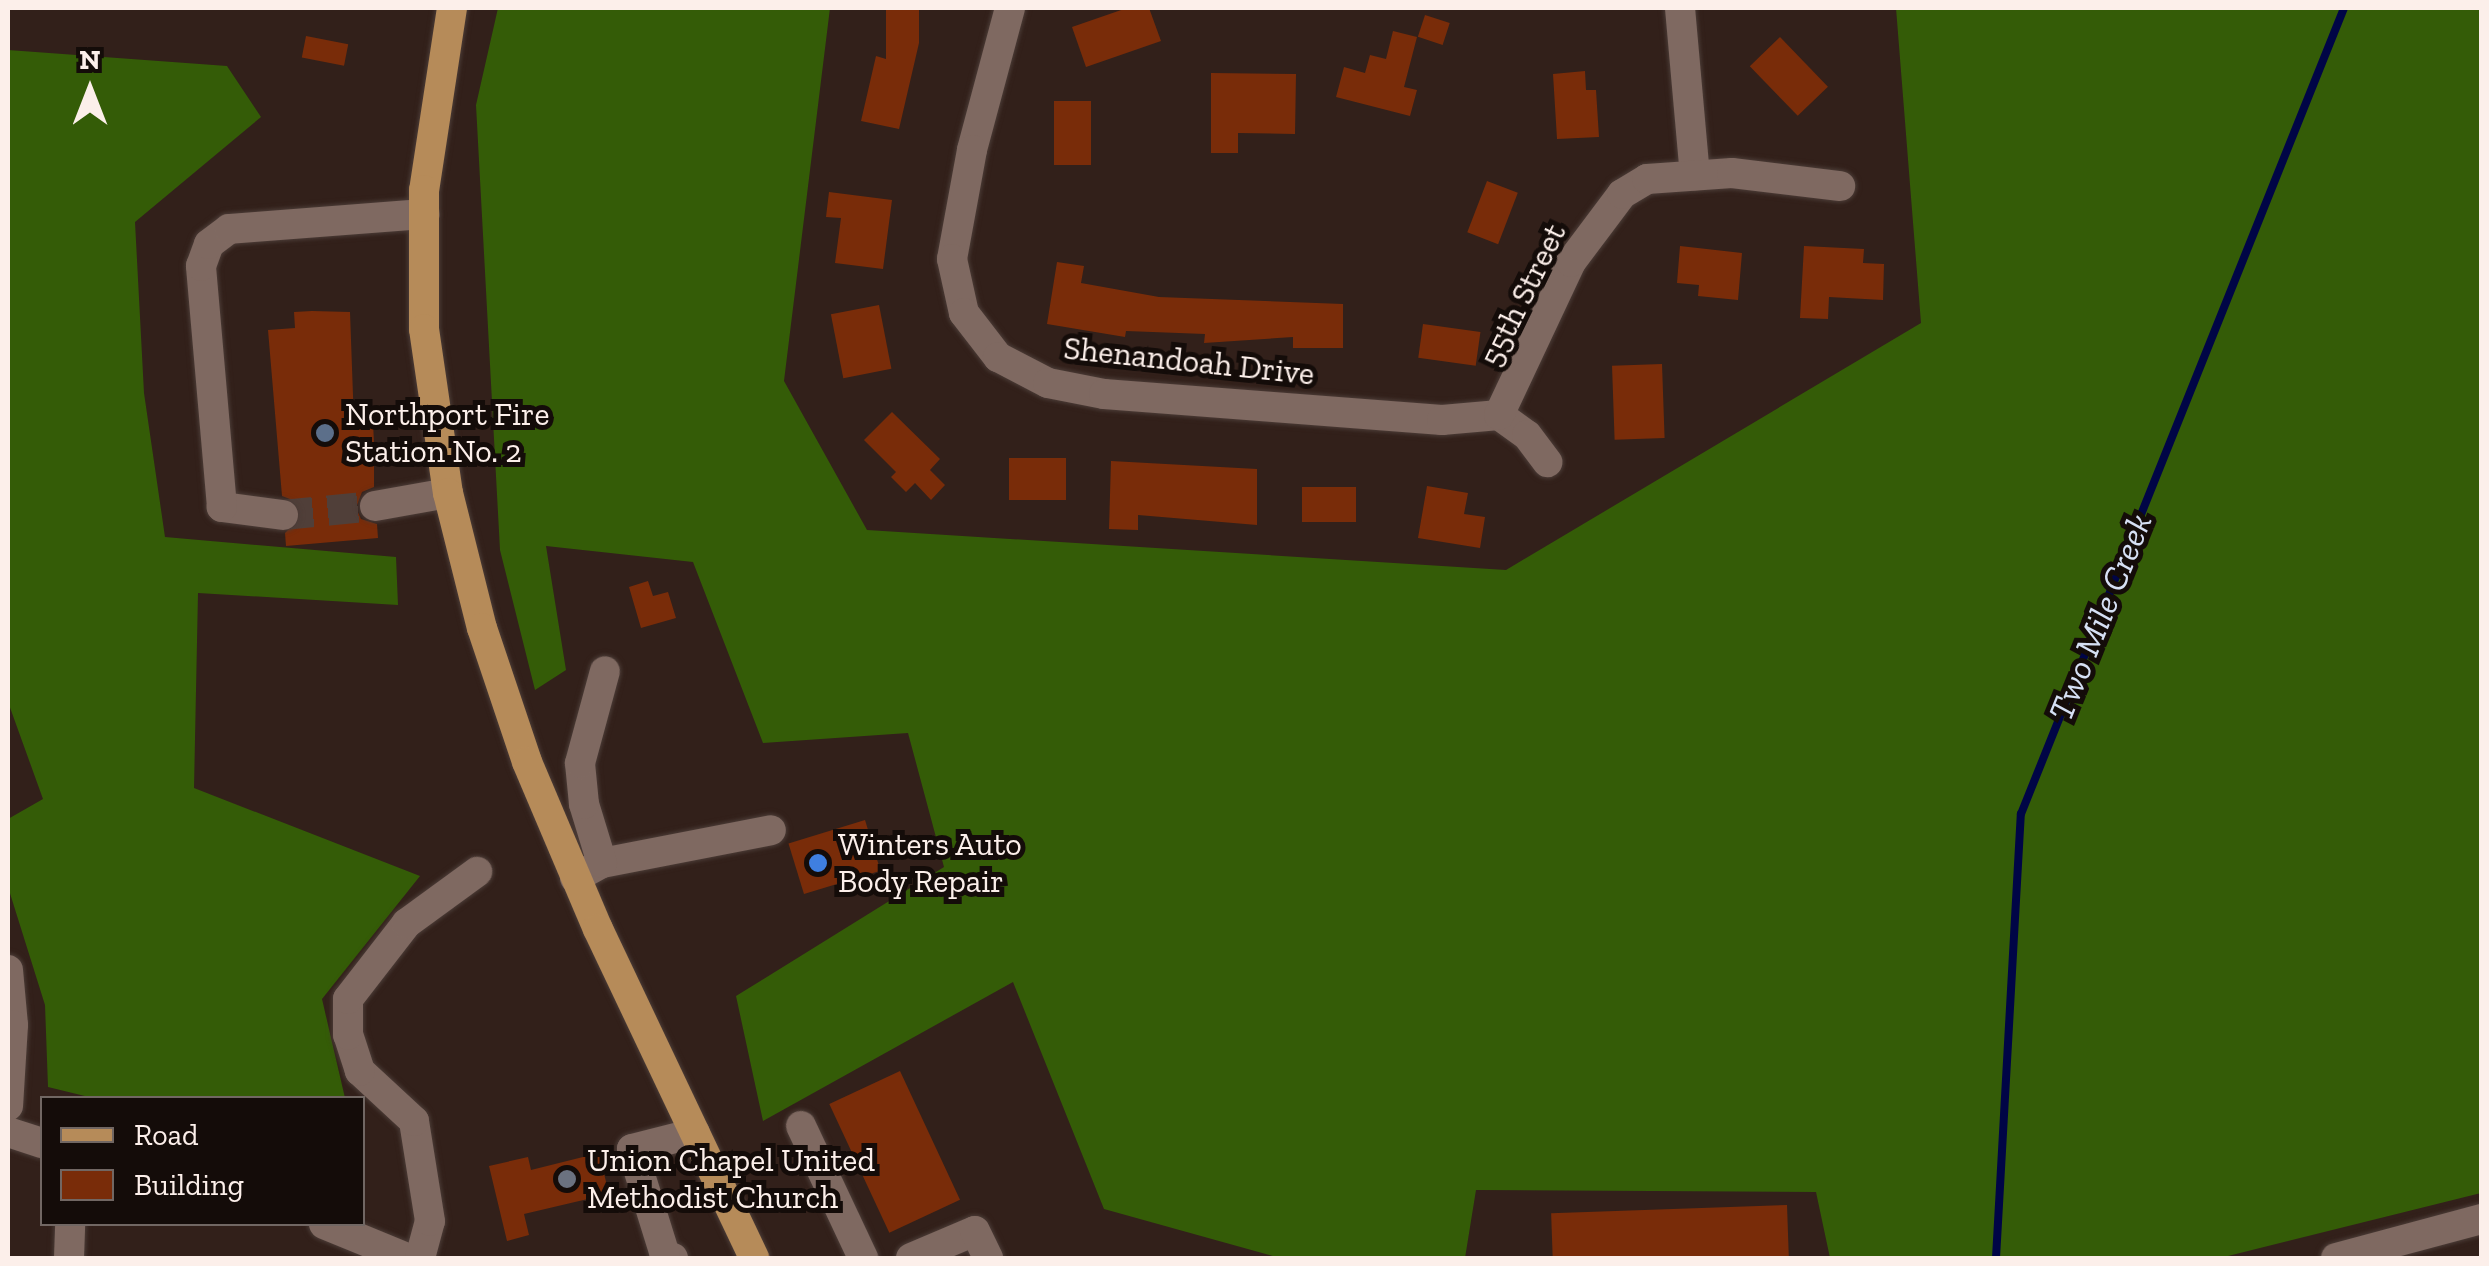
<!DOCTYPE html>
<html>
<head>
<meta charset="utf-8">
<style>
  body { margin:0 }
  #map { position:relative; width:2489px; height:1266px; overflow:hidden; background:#32201a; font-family:"Zilla Slab",serif }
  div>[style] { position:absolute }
  .forest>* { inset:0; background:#345c07 }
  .stream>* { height:8px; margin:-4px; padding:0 4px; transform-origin:4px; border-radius:4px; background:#000546 }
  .building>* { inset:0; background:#792c09; transform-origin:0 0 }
  .minor-tunnel>* { height:30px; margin-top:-15px; transform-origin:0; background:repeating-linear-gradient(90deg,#503f39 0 30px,transparent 0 45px) }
  .roads { filter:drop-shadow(0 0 2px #4b3c37) drop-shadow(0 0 2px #4b3c37) }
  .minor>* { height:30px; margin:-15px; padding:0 15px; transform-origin:15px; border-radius:15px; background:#7f6961 }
  .major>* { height:30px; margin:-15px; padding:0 15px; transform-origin:15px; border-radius:15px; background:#b68b59 }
  .dots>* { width:28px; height:28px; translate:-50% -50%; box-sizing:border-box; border:5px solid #140c09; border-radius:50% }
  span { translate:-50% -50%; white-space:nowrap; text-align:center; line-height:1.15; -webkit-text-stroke:10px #140c09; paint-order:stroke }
  .street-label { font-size:32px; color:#fcefea }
  .poi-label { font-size:32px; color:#fcefea }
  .left { translate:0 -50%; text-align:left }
  .water-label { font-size:35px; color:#d6e0f4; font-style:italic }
  .frame { position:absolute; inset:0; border:10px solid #fcefea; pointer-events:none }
  .legend { position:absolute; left:40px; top:1096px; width:325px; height:130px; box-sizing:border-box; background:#140c09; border:2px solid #716763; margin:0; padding:12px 18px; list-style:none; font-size:30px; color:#fcefea }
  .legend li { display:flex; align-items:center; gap:20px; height:50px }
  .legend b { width:50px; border:2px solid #716763 }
  .north { position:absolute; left:40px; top:40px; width:100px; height:100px; -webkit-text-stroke:8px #140c09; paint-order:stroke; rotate:0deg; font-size:28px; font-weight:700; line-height:40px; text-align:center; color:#fcefea }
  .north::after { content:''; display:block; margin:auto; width:35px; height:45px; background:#fcefea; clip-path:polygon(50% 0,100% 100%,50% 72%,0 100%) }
</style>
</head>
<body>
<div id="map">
  <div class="forest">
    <i style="clip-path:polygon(498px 8px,830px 8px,784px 381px,867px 530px,1506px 570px,1921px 323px,1896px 8px,2481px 8px,2481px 1193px,2220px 1258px,1830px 1258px,1816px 1192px,1476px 1190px,1465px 1258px,1280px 1258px,1104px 1209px,1013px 982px,763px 1121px,736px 996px,944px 867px,908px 733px,763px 743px,693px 562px,546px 546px,566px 670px,535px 690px,500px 550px,476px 105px)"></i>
    <i style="clip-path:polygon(8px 50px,227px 66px,261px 117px,135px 222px,144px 393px,165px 537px,396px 557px,398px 605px,198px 593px,194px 788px,420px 876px,322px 999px,345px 1098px,93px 1098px,48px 1087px,45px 1005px,8px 887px,8px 819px,43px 799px,8px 702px)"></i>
  </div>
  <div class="stream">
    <i style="left:1996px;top:1258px;width:445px;rotate:-86.8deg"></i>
    <i style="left:2021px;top:814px;width:868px;rotate:-68.16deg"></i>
  </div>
  <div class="building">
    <i style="clip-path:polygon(886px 8px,919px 8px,919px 43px,899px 129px,861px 121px,876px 56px,886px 59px)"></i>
    <i style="clip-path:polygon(1127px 8px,1149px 8px,1161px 41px,1086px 67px,1072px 27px)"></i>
    <i style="left:1425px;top:15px;width:26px;height:23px;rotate:18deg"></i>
    <i style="clip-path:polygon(1393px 31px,1417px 37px,1404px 87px,1417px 90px,1410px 116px,1336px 97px,1344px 67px,1365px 73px,1370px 55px,1386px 59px)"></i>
    <i style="left:306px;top:36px;width:43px;height:22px;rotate:11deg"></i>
    <i style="left:1780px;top:37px;width:69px;height:42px;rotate:46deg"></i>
    <i style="clip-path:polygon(1585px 71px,1586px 90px,1596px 90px,1599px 137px,1557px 139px,1553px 74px)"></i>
    <i style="clip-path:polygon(1211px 73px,1296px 74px,1295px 134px,1238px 133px,1238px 153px,1211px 153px)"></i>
    <i style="left:1054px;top:101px;width:37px;height:64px"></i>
    <i style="left:1487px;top:181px;width:33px;height:55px;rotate:21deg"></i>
    <i style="clip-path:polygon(829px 192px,892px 200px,883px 269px,835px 263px,841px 218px,826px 217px)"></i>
    <i style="clip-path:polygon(1680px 246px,1742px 253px,1738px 300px,1698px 296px,1699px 285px,1677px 283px)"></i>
    <i style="clip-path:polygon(1804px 246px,1864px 249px,1863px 263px,1884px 264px,1883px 300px,1829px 297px,1828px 319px,1800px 318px)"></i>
    <i style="clip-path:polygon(1057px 262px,1084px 266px,1081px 283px,1159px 297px,1343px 304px,1343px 348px,1293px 348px,1293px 337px,1204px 343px,1205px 334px,1126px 331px,1125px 337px,1047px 324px)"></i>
    <i style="left:879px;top:305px;width:65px;height:49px;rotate:79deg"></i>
    <i style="clip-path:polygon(312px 311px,350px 312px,354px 423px,373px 422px,374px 443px,374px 487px,362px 492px,356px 508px,361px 519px,377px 524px,378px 538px,286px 546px,285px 533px,302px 516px,295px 501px,282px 496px,268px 330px,295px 328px,294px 312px)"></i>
    <i style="left:1423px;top:324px;width:58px;height:34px;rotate:8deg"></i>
    <i style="left:1662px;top:364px;width:74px;height:50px;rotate:88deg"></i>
    <i style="clip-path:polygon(892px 412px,940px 459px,930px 470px,945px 485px,931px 500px,915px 483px,906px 492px,891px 477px,896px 472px,864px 440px)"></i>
    <i style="left:1009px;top:458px;width:57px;height:42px"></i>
    <i style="clip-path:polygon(1111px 461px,1257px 469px,1257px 525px,1138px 515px,1138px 530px,1109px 529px)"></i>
    <i style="clip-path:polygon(1427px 486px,1468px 493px,1464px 514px,1485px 517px,1480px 548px,1418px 538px)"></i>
    <i style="left:1302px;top:487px;width:54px;height:35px"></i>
    <i style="clip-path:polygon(648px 581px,653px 596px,668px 592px,676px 618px,641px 628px,629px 587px)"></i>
    <i style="left:865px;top:820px;width:53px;height:80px;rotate:73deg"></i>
    <i style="left:900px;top:1071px;width:142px;height:78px;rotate:65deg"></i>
    <i style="clip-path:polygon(599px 1153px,609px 1194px,524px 1214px,529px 1235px,507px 1241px,489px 1166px,528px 1157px,531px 1170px)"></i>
    <i style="left:1787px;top:1205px;width:53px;height:236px;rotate:88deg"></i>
  </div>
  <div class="minor-tunnel">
    <i style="left:283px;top:515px;width:92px;rotate:-5.6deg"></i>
  </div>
  <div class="roads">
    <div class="minor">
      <i style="left:1010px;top:8px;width:147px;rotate:105deg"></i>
      <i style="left:972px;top:150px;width:111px;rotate:100.4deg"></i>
      <i style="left:952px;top:259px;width:55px;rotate:77.5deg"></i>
      <i style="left:964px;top:313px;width:56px;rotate:52.3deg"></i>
      <i style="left:998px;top:357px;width:56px;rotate:27.5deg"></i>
      <i style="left:1048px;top:383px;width:57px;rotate:11.1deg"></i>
      <i style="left:1104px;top:394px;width:339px;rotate:4.4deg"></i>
      <i style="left:1442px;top:420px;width:57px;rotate:-5deg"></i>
      <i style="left:1499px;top:415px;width:34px;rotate:36deg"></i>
      <i style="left:1527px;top:435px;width:34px;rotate:53deg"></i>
      <i style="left:1680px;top:8px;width:168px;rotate:84.9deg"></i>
      <i style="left:1499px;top:415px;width:169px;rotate:-64.8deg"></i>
      <i style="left:1571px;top:262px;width:85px;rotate:-53.1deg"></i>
      <i style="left:1622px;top:194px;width:29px;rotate:-31deg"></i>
      <i style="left:1647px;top:179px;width:85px;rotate:-4deg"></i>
      <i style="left:1732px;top:173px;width:109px;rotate:6.9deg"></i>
      <i style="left:375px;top:506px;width:74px;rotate:-10.1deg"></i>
      <i style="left:283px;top:515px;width:62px;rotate:-172.5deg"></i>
      <i style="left:222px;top:507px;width:242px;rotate:-95deg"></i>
      <i style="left:201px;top:266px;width:23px;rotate:-70deg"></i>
      <i style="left:209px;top:244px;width:25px;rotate:-37deg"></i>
      <i style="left:229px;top:229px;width:196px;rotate:-4.4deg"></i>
      <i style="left:602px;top:863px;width:172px;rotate:-11deg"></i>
      <i style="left:575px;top:878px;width:31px;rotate:-29deg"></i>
      <i style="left:602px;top:863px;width:62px;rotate:-107deg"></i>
      <i style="left:584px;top:804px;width:41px;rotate:-95.6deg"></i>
      <i style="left:580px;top:763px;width:95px;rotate:-74.8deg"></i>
      <i style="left:8px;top:970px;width:55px;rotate:84.8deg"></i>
      <i style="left:13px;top:1025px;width:81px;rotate:93.5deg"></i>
      <i style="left:801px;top:1126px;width:146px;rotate:64.8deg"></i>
      <i style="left:8px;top:1132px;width:36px;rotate:18deg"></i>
      <i style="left:324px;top:1224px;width:90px;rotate:22.3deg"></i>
      <i style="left:69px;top:1258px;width:34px;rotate:-88deg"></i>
      <i style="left:420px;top:1258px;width:38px;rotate:-75deg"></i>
      <i style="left:430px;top:1221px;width:101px;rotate:-99.1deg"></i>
      <i style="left:414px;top:1121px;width:74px;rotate:-137.2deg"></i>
      <i style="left:360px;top:1071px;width:38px;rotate:-108deg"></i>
      <i style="left:348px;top:1035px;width:36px;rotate:-90deg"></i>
      <i style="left:348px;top:999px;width:96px;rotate:-52.2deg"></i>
      <i style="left:407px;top:923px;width:87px;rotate:-36.1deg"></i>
      <i style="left:673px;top:1258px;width:9px;rotate:-159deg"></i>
      <i style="left:665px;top:1255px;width:111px;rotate:-107.3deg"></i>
      <i style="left:632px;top:1149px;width:65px;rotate:-14.3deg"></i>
      <i style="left:911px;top:1258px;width:69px;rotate:-22.9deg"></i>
      <i style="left:975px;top:1231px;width:30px;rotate:64deg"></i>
      <i style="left:2336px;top:1258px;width:151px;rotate:-15deg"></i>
    </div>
    <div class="major">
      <i style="left:452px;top:8px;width:184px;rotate:98.7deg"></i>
      <i style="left:424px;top:190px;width:139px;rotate:90deg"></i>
      <i style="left:424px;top:329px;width:166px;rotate:81.7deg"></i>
      <i style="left:448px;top:493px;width:139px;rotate:75.9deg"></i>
      <i style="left:482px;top:628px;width:141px;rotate:71.4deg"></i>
      <i style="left:527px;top:762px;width:181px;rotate:67deg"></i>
      <i style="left:598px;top:929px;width:364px;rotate:64.6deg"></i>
    </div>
  </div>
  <div class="dots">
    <i style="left:325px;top:433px;background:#5c6f8a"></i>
    <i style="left:818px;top:863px;background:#3f7fe0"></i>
    <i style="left:567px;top:1179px;background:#6b7280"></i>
  </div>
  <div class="street-label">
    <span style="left:1523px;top:295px;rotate:-64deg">55th Street</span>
    <span style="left:1189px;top:361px;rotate:6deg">Shenandoah Drive</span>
  </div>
  <div class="poi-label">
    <span class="left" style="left:345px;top:433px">Northport Fire<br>Station No. 2</span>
    <span class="left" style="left:838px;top:863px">Winters Auto<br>Body Repair</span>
    <span class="left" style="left:587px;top:1179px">Union Chapel United<br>Methodist Church</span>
  </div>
  <div class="water-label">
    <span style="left:2100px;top:617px;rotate:-68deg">Two Mile Creek</span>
  </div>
  <div class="frame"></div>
  <ul class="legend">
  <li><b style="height:12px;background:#b68b59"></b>Road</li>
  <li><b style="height:28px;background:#792c09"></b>Building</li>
  </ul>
  <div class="north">N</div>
</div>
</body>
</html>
